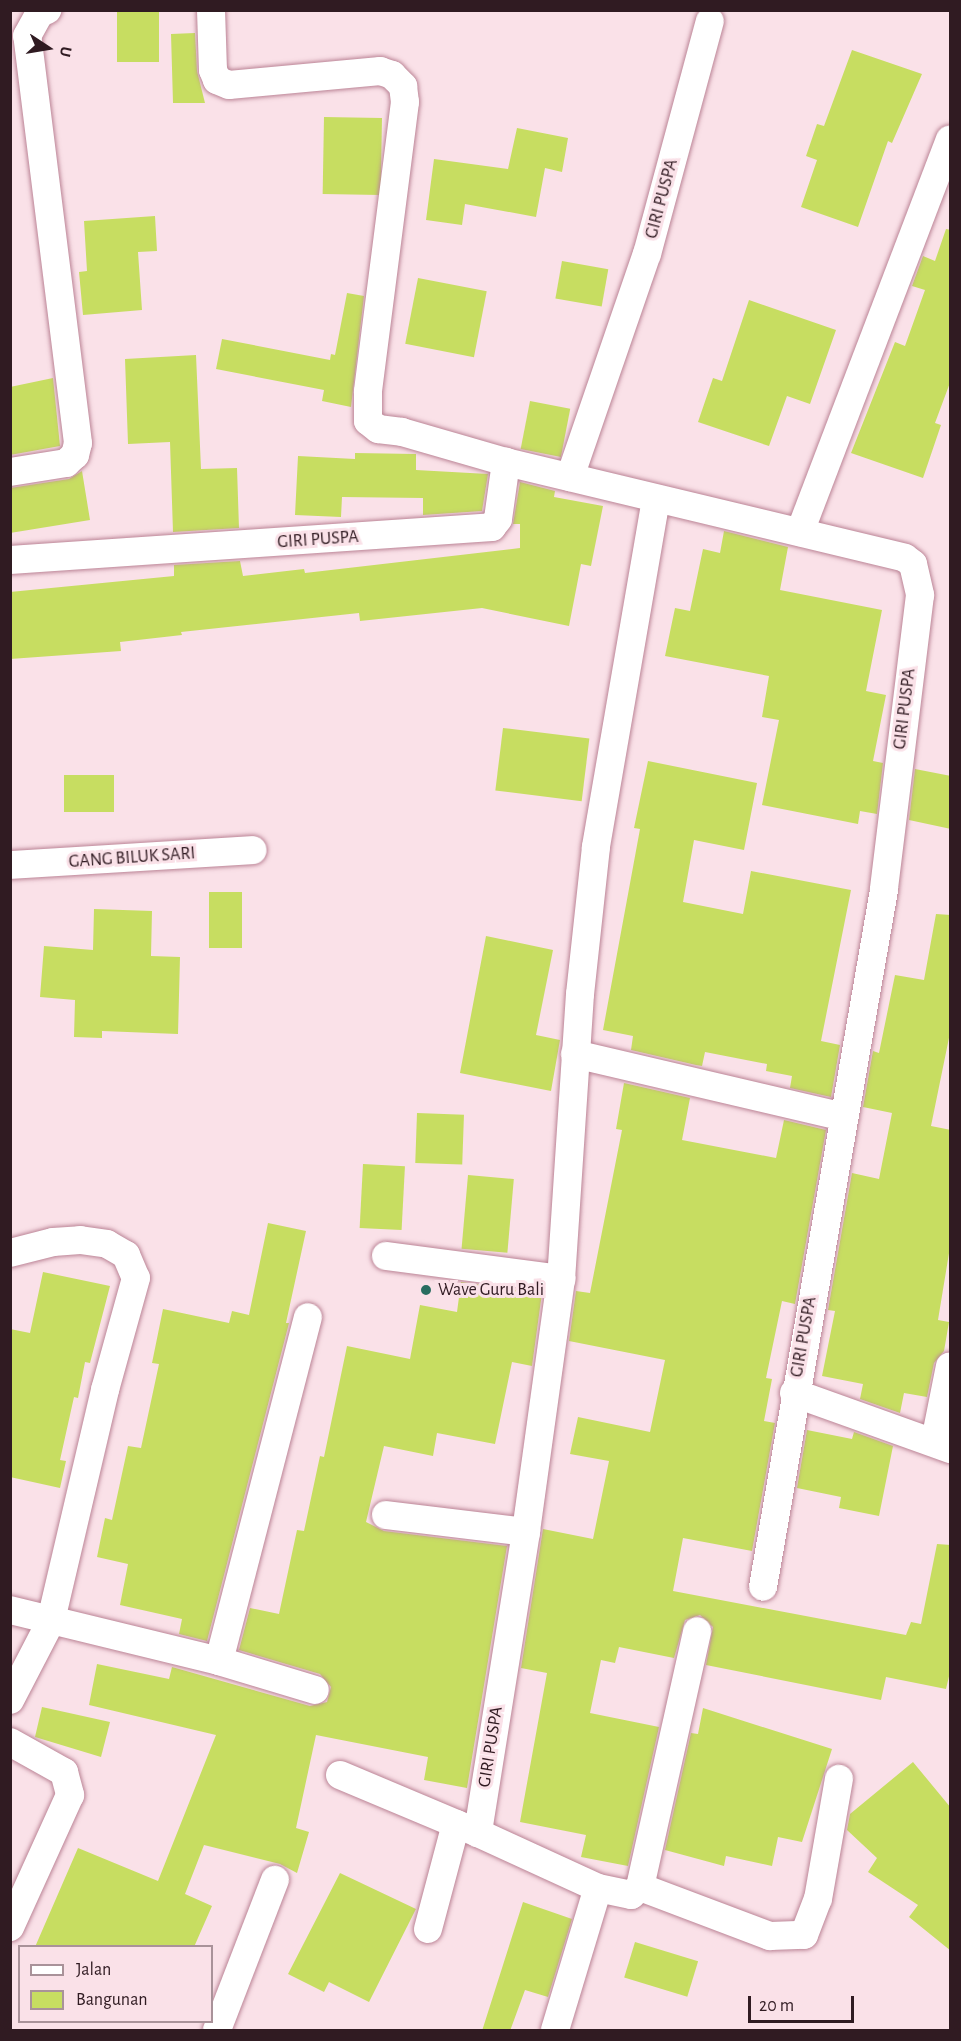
<!DOCTYPE html>
<html>
<head>
<meta charset="utf-8">
<style>
  body { margin:0 }
  #map { position:relative; width:961px; height:2041px; overflow:hidden; background:#fae1e8; font-family:"Alegreya Sans",sans-serif }
  div>[style] { position:absolute }
  .building>* { inset:0; background:#c7dd61; transform-origin:0 0 }
  .roads { filter:drop-shadow(0 0 2px #bb8496) drop-shadow(0 0 2px #bb8496) }
  .minor>* { height:28px; margin:-14px; padding:0 14px; transform-origin:14px; border-radius:14px; background:#fff }
  .dots>* { width:16px; height:16px; translate:-50% -50%; box-sizing:border-box; border:3px solid #fae1e8; border-radius:50% }
  span { translate:-50% -50%; white-space:nowrap; text-align:center; line-height:1.15; -webkit-text-stroke:6px #fae1e8; paint-order:stroke }
  .street-label { font-size:18px; color:#301b22 }
  .poi-label { font-size:18px; color:#301b22 }
  .left { translate:0 -50%; text-align:left }
  .frame { position:absolute; inset:0; border:12px solid #301b22; pointer-events:none }
  .legend { position:absolute; left:18px; top:1945px; width:195px; height:78px; box-sizing:border-box; background:#fae1e8; border:2px solid #a99299; margin:0; padding:8px 10px; list-style:none; font-size:18px; color:#301b22 }
  .legend li { display:flex; align-items:center; gap:12px; height:30px }
  .legend b { width:30px; border:2px solid #a99299 }
  .north { position:absolute; left:18px; top:18px; width:60px; height:60px; -webkit-text-stroke:4px #fae1e8; paint-order:stroke; rotate:102deg; font-size:16px; font-weight:700; line-height:24px; text-align:center; color:#301b22 }
  .north::after { content:''; display:block; margin:auto; width:21px; height:27px; background:#301b22; clip-path:polygon(50% 0,100% 100%,50% 72%,0 100%) }
  .scale { position:absolute; left:748px; top:1996px; width:106px; height:27px; box-sizing:border-box; border:3px solid #301b22; border-top:0; padding-left:8px; font-size:18px; line-height:21px; white-space:nowrap; color:#301b22; -webkit-text-stroke:4px #fae1e8; paint-order:stroke }
</style>
</head>
<body>
<div id="map">
  <div class="building">
    <i style="left:117px;top:10px;width:42px;height:52px"></i>
    <i style="clip-path:polygon(195px 33px,197px 71px,205px 103px,173px 103px,171px 34px)"></i>
    <i style="clip-path:polygon(852px 50px,922px 74px,892px 143px,888px 141px,858px 227px,801px 207px,817px 160px,806px 156px,817px 124px,824px 126px)"></i>
    <i style="left:324px;top:117px;width:58px;height:77px;rotate:1deg"></i>
    <i style="clip-path:polygon(517px 128px,568px 138px,562px 172px,545px 168px,536px 217px,465px 204px,462px 225px,426px 220px,434px 159px,508px 169px)"></i>
    <i style="clip-path:polygon(155px 216px,157px 251px,138px 252px,142px 310px,83px 315px,79px 272px,87px 271px,84px 221px)"></i>
    <i style="clip-path:polygon(946px 229px,951px 230px,951px 380px,935px 423px,941px 425px,923px 478px,851px 453px,895px 342px,905px 346px,925px 290px,912px 286px,923px 256px,935px 261px)"></i>
    <i style="left:562px;top:261px;width:47px;height:38px;rotate:10deg"></i>
    <i style="left:418px;top:278px;width:70px;height:67px;rotate:11deg"></i>
    <i style="clip-path:polygon(347px 293px,364px 296px,351px 407px,322px 401px,324px 390px,216px 369px,222px 339px,330px 360px,331px 354px,335px 355px)"></i>
    <i style="clip-path:polygon(749px 300px,836px 330px,810px 404px,787px 396px,769px 446px,698px 422px,713px 378px,722px 381px)"></i>
    <i style="clip-path:polygon(196px 355px,201px 469px,237px 468px,239px 528px,173px 532px,170px 442px,128px 444px,125px 359px)"></i>
    <i style="clip-path:polygon(53px 378px,60px 446px,10px 455px,10px 387px)"></i>
    <i style="left:530px;top:401px;width:41px;height:49px;rotate:11deg"></i>
    <i style="clip-path:polygon(355px 453px,416px 454px,416px 470px,488px 474px,482px 511px,423px 515px,423px 498px,342px 497px,341px 517px,295px 515px,298px 456px,355px 459px)"></i>
    <i style="clip-path:polygon(82px 471px,90px 520px,10px 533px,10px 488px,69px 479px)"></i>
    <i style="clip-path:polygon(520px 482px,555px 491px,554px 497px,603px 506px,591px 566px,581px 564px,569px 626px,482px 608px,360px 621px,359px 613px,181px 632px,182px 635px,120px 642px,121px 651px,10px 659px,10px 592px,174px 576px,174px 565px,240px 561px,243px 576px,304px 569px,305px 573px,520px 548px,520px 524px,513px 524px)"></i>
    <i style="clip-path:polygon(724px 531px,788px 547px,780px 590px,882px 610px,866px 691px,886px 695px,873px 761px,883px 763px,877px 814px,860px 811px,858px 824px,762px 805px,779px 720px,762px 717px,769px 676px,665px 656px,675px 608px,690px 611px,703px 549px,720px 553px)"></i>
    <i style="left:503px;top:728px;width:87px;height:63px;rotate:7deg"></i>
    <i style="clip-path:polygon(648px 761px,757px 783px,744px 850px,694px 840px,683px 902px,743px 914px,751px 871px,851px 890px,821px 1041px,840px 1045px,831px 1097px,790px 1088px,792px 1076px,766px 1071px,767px 1064px,705px 1052px,702px 1066px,696px 1065px,631px 1050px,633px 1036px,603px 1030px,640px 829px,634px 828px)"></i>
    <i style="clip-path:polygon(915px 769px,951px 776px,951px 829px,909px 820px)"></i>
    <i style="left:114px;top:775px;width:37px;height:50px;rotate:90deg"></i>
    <i style="left:209px;top:892px;width:33px;height:56px"></i>
    <i style="clip-path:polygon(94px 909px,152px 911px,151px 956px,180px 957px,178px 1034px,102px 1031px,102px 1038px,74px 1037px,75px 1000px,40px 997px,44px 946px,93px 950px)"></i>
    <i style="clip-path:polygon(936px 914px,951px 915px,951px 1028px,931px 1126px,951px 1130px,951px 1241px,938px 1320px,949px 1322px,944px 1351px,934px 1363px,927px 1397px,904px 1393px,900px 1413px,860px 1399px,863px 1384px,822px 1376px,835px 1311px,828px 1310px,852px 1173px,879px 1179px,892px 1113px,863px 1107px,873px 1051px,879px 1053px,895px 975px,924px 980px)"></i>
    <i style="clip-path:polygon(486px 936px,553px 950px,536px 1035px,560px 1040px,551px 1091px,460px 1073px)"></i>
    <i style="clip-path:polygon(624px 1083px,690px 1098px,682px 1140px,776px 1158px,784px 1120px,826px 1130px,795px 1304px,782px 1301px,766px 1378px,772px 1379px,764px 1421px,775px 1423px,752px 1551px,683px 1538px,673px 1591px,906px 1635px,911px 1622px,921px 1624px,937px 1544px,951px 1545px,951px 1668px,946px 1689px,886px 1677px,881px 1700px,706px 1665px,713px 1627px,700px 1615px,685px 1620px,674px 1658px,619px 1647px,615px 1663px,601px 1660px,590px 1713px,659px 1727px,628px 1866px,581px 1857px,586px 1835px,520px 1822px,547px 1673px,521px 1668px,543px 1529px,593px 1539px,609px 1461px,570px 1454px,578px 1417px,650px 1432px,665px 1360px,569px 1341px,576px 1291px,590px 1293px,622px 1130px,616px 1129px)"></i>
    <i style="left:417px;top:1113px;width:47px;height:50px;rotate:2deg"></i>
    <i style="left:363px;top:1164px;width:42px;height:64px;rotate:3deg"></i>
    <i style="left:468px;top:1175px;width:46px;height:74px;rotate:5deg"></i>
    <i style="clip-path:polygon(268px 1223px,306px 1231px,286px 1323px,289px 1323px,207px 1641px,179px 1634px,182px 1619px,120px 1605px,128px 1564px,97px 1557px,105px 1518px,112px 1520px,128px 1446px,141px 1448px,159px 1364px,152px 1363px,163px 1309px,229px 1323px,232px 1311px,249px 1315px)"></i>
    <i style="clip-path:polygon(43px 1272px,110px 1286px,90px 1363px,85px 1362px,78px 1398px,74px 1397px,60px 1460px,66px 1461px,60px 1488px,10px 1477px,10px 1329px,30px 1333px)"></i>
    <i style="clip-path:polygon(461px 1282px,542px 1293px,532px 1366px,512px 1362px,495px 1444px,437px 1433px,433px 1456px,384px 1446px,366px 1522px,384px 1531px,507px 1546px,467px 1788px,424px 1780px,428px 1757px,316px 1735px,296px 1828px,309px 1832px,297px 1873px,280px 1864px,204px 1845px,185px 1894px,212px 1906px,194px 1947px,35px 1947px,78px 1848px,158px 1881px,216px 1735px,89px 1705px,97px 1664px,169px 1679px,172px 1667px,310px 1706px,327px 1702px,331px 1687px,320px 1674px,239px 1650px,250px 1608px,279px 1614px,297px 1530px,304px 1531px,320px 1456px,324px 1457px,347px 1346px,410px 1359px,420px 1305px,457px 1312px)"></i>
    <i style="clip-path:polygon(807px 1430px,852px 1439px,854px 1432px,893px 1446px,879px 1516px,839px 1508px,841px 1497px,797px 1488px)"></i>
    <i style="clip-path:polygon(42px 1707px,110px 1722px,101px 1757px,35px 1737px)"></i>
    <i style="clip-path:polygon(703px 1708px,832px 1749px,802px 1842px,778px 1837px,772px 1866px,726px 1856px,724px 1866px,665px 1850px,691px 1733px,698px 1734px)"></i>
    <i style="clip-path:polygon(913px 1762px,951px 1808px,951px 1951px,909px 1917px,918px 1905px,868px 1872px,877px 1858px,847px 1830px,850px 1814px)"></i>
    <i style="clip-path:polygon(340px 1873px,416px 1909px,369px 2002px,329px 1982px,324px 1992px,288px 1974px)"></i>
    <i style="clip-path:polygon(523px 1902px,572px 1919px,548px 1997px,525px 1990px,510px 2031px,482px 2031px)"></i>
    <i style="left:635px;top:1942px;width:66px;height:37px;rotate:17deg"></i>
  </div>
  <div class="roads">
    <div class="minor">
      <i style="left:211px;top:10px;width:60px;rotate:88.1deg"></i>
      <i style="left:213px;top:70px;width:11px;rotate:68deg"></i>
      <i style="left:217px;top:80px;width:13px;rotate:23deg"></i>
      <i style="left:229px;top:85px;width:152px;rotate:-5.3deg"></i>
      <i style="left:380px;top:71px;width:13px;rotate:18deg"></i>
      <i style="left:392px;top:75px;width:16px;rotate:45deg"></i>
      <i style="left:403px;top:86px;width:16px;rotate:83deg"></i>
      <i style="left:405px;top:102px;width:292px;rotate:97.3deg"></i>
      <i style="left:368px;top:392px;width:29px;rotate:90deg"></i>
      <i style="left:368px;top:421px;width:13px;rotate:39deg"></i>
      <i style="left:378px;top:429px;width:24px;rotate:7deg"></i>
      <i style="left:402px;top:432px;width:108px;rotate:16.1deg"></i>
      <i style="left:10px;top:472px;width:57px;rotate:-9.1deg"></i>
      <i style="left:66px;top:463px;width:12px;rotate:-42deg"></i>
      <i style="left:75px;top:455px;width:12px;rotate:-76deg"></i>
      <i style="left:78px;top:443px;width:410px;rotate:-97.1deg"></i>
      <i style="left:27px;top:36px;width:26px;rotate:-61deg"></i>
      <i style="left:40px;top:13px;width:8px;rotate:-23deg"></i>
      <i style="left:570px;top:477px;width:236px;rotate:-71deg"></i>
      <i style="left:647px;top:254px;width:241px;rotate:-74.9deg"></i>
      <i style="left:656px;top:499px;width:353px;rotate:99.8deg"></i>
      <i style="left:596px;top:847px;width:148px;rotate:96.2deg"></i>
      <i style="left:580px;top:994px;width:286px;rotate:93.8deg"></i>
      <i style="left:561px;top:1279px;width:255px;rotate:97.9deg"></i>
      <i style="left:526px;top:1532px;width:305px;rotate:99.1deg"></i>
      <i style="left:478px;top:1833px;width:132px;rotate:24.6deg"></i>
      <i style="left:598px;top:1888px;width:34px;rotate:12deg"></i>
      <i style="left:631px;top:1895px;width:12px;rotate:-42deg"></i>
      <i style="left:640px;top:1887px;width:262px;rotate:-77.4deg"></i>
      <i style="left:800px;top:532px;width:420px;rotate:-69.1deg"></i>
      <i style="left:10px;top:560px;width:483px;rotate:-3.9deg"></i>
      <i style="left:492px;top:527px;width:10px;rotate:-53deg"></i>
      <i style="left:498px;top:519px;width:58px;rotate:-82deg"></i>
      <i style="left:506px;top:462px;width:410px;rotate:13.5deg"></i>
      <i style="left:905px;top:558px;width:10px;rotate:37deg"></i>
      <i style="left:913px;top:564px;width:32px;rotate:77deg"></i>
      <i style="left:920px;top:595px;width:297px;rotate:97deg"></i>
      <i style="left:884px;top:890px;width:707px;rotate:99.85deg"></i>
      <i style="left:10px;top:865px;width:243px;rotate:-3.5deg"></i>
      <i style="left:575px;top:1054px;width:275px;rotate:13.2deg"></i>
      <i style="left:10px;top:1253px;width:44px;rotate:-14.3deg"></i>
      <i style="left:53px;top:1242px;width:27px;rotate:-4deg"></i>
      <i style="left:80px;top:1240px;width:27px;rotate:8deg"></i>
      <i style="left:107px;top:1244px;width:22px;rotate:30deg"></i>
      <i style="left:126px;top:1255px;width:25px;rotate:67deg"></i>
      <i style="left:136px;top:1278px;width:116px;rotate:105.5deg"></i>
      <i style="left:105px;top:1390px;width:237px;rotate:103.2deg"></i>
      <i style="left:51px;top:1621px;width:89px;rotate:117.4deg"></i>
      <i style="left:386px;top:1256px;width:177px;rotate:7.5deg"></i>
      <i style="left:794px;top:1393px;width:166px;rotate:19.7deg"></i>
      <i style="left:935px;top:1441px;width:76px;rotate:-78.7deg"></i>
      <i style="left:386px;top:1515px;width:141px;rotate:6.9deg"></i>
      <i style="left:10px;top:1610px;width:215px;rotate:13.7deg"></i>
      <i style="left:219px;top:1661px;width:100px;rotate:16.8deg"></i>
      <i style="left:219px;top:1661px;width:355px;rotate:-75.5deg"></i>
      <i style="left:10px;top:1742px;width:62px;rotate:29.1deg"></i>
      <i style="left:64px;top:1772px;width:24px;rotate:75deg"></i>
      <i style="left:70px;top:1795px;width:145px;rotate:114.4deg"></i>
      <i style="left:340px;top:1775px;width:150px;rotate:22.8deg"></i>
      <i style="left:640px;top:1887px;width:139px;rotate:20.7deg"></i>
      <i style="left:770px;top:1936px;width:34px;rotate:-2deg"></i>
      <i style="left:804px;top:1935px;width:39px;rotate:-69deg"></i>
      <i style="left:818px;top:1899px;width:122px;rotate:-80.1deg"></i>
      <i style="left:428px;top:1929px;width:109px;rotate:-75.1deg"></i>
      <i style="left:217px;top:2030px;width:161px;rotate:-68.9deg"></i>
      <i style="left:555px;top:2030px;width:148px;rotate:-73.2deg"></i>
    </div>
  </div>
  <div class="dots">
    <i style="left:426px;top:1290px;background:#296d60"></i>
  </div>
  <div class="street-label">
    <span style="left:662px;top:199px;rotate:-75deg">GIRI PUSPA</span>
    <span style="left:318px;top:540px;rotate:-4deg">GIRI PUSPA</span>
    <span style="left:905px;top:709px;rotate:-83deg">GIRI PUSPA</span>
    <span style="left:132px;top:858px;rotate:-4deg">GANG BILUK SARI</span>
    <span style="left:804px;top:1337px;rotate:-80deg">GIRI PUSPA</span>
    <span style="left:491px;top:1747px;rotate:-81deg">GIRI PUSPA</span>
  </div>
  <div class="poi-label">
    <span class="left" style="left:438px;top:1290px">Wave Guru Bali</span>
  </div>
  <div class="frame"></div>
  <ul class="legend">
  <li><b style="height:8px;background:#fff"></b>Jalan</li>
  <li><b style="height:16px;background:#c7dd61"></b>Bangunan</li>
  </ul>
  <div class="north">U</div>
  <div class="scale">20 m</div>
</div>
</body>
</html>
